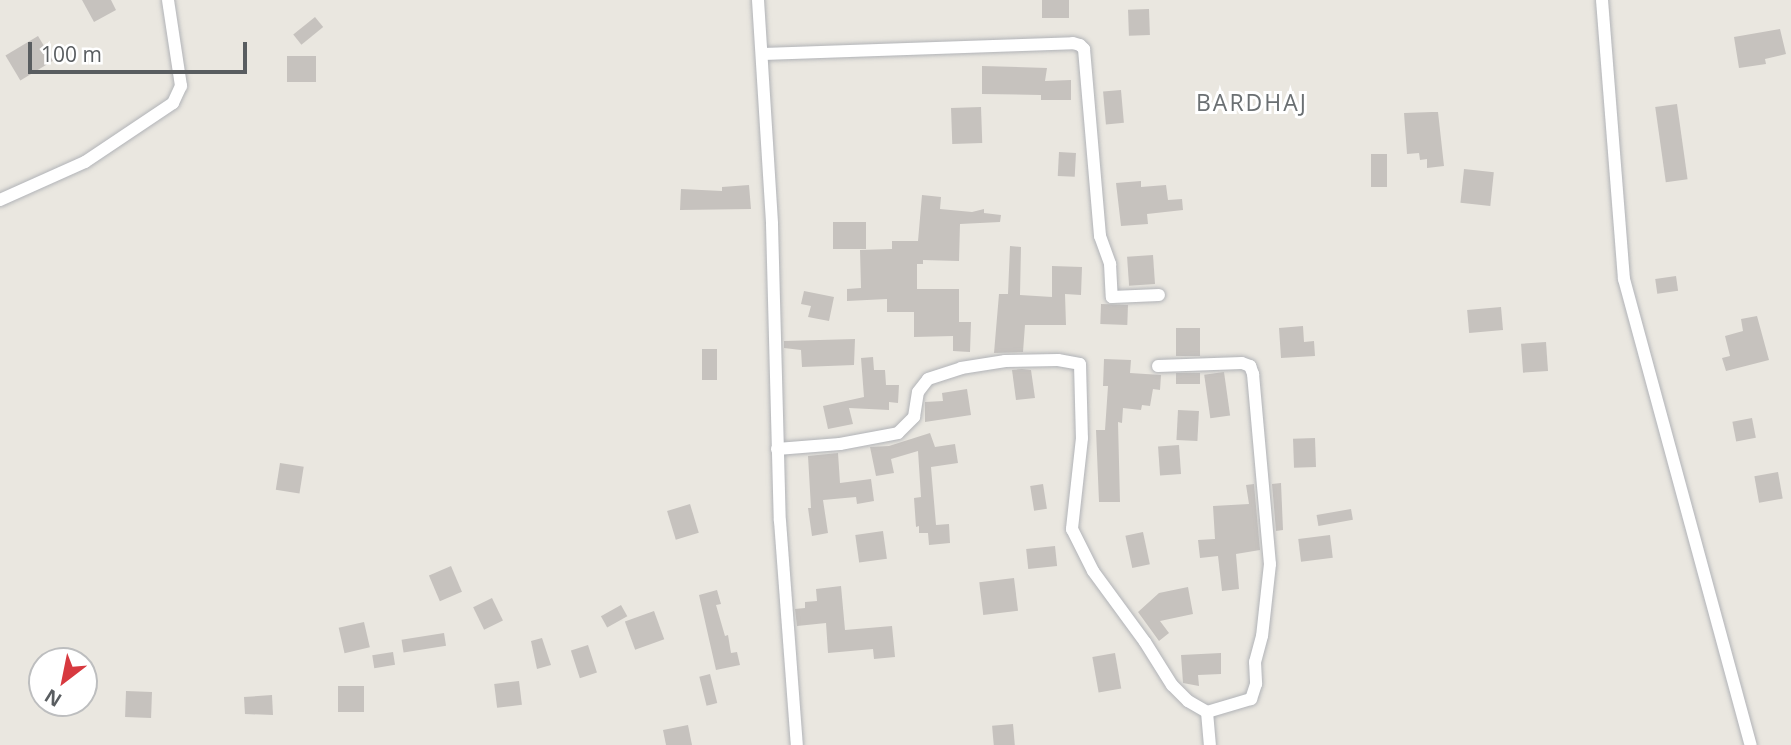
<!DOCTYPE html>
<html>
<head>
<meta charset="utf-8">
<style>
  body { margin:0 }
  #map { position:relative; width:1791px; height:745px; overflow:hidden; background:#eae7e0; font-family:"Open Sans",sans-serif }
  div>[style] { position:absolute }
  .building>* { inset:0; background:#c6c2be; transform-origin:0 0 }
  .roads { filter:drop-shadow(0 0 2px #b1b3b7) drop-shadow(0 0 2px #b1b3b7) }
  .street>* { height:12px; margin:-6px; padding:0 6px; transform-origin:6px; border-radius:6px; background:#fff }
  span { translate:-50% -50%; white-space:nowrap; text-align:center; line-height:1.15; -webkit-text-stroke:6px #fff; paint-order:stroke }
  .quarter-label { font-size:23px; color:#6a6f72; letter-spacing:2px }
  .north { position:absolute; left:28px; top:647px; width:70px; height:70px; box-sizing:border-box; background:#fff; border:2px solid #bdbebf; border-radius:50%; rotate:212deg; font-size:19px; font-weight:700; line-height:28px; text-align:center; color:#595d60 }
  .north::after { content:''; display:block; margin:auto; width:24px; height:32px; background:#d7393f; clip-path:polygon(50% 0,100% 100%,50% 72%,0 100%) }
  .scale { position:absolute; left:28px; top:42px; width:219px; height:32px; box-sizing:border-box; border:4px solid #595d60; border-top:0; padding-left:9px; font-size:21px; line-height:24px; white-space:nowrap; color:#595d60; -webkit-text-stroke:5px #fff; paint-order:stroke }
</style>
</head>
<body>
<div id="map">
  <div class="building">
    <i style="clip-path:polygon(82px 0,111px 0,116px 10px,94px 22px)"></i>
    <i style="left:1042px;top:0;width:27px;height:18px"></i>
    <i style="left:1149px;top:9px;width:26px;height:21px;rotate:88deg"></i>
    <i style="left:315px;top:17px;width:13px;height:28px;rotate:51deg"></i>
    <i style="clip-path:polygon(1780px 29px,1786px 54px,1765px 59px,1766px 64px,1739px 68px,1734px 37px)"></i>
    <i style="left:38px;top:36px;width:29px;height:38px;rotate:59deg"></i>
    <i style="left:287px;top:56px;width:29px;height:26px"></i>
    <i style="clip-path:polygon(982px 66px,1047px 68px,1045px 81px,1071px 80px,1071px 100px,1041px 100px,1041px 95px,982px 94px)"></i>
    <i style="left:1121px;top:90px;width:33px;height:18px;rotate:85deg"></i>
    <i style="left:1677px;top:104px;width:76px;height:22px;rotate:82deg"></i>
    <i style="left:981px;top:107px;width:36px;height:30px;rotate:88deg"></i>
    <i style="clip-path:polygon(1432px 112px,1438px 112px,1444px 166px,1427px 168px,1427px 159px,1420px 160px,1419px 153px,1407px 154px,1404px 113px)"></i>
    <i style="left:1059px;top:152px;width:17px;height:24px;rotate:3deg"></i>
    <i style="left:1371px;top:154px;width:16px;height:33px"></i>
    <i style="left:1464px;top:169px;width:30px;height:34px;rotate:6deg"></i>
    <i style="clip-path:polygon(1141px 181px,1141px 187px,1166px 185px,1168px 200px,1182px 199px,1183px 210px,1147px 214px,1148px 224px,1121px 226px,1116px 183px)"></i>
    <i style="clip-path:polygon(749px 185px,751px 209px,680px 210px,681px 189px,722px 191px,722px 187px)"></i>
    <i style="clip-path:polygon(922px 195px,941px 197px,940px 209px,972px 212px,984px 209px,984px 213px,1001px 215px,1000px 222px,960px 224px,959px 261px,923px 260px,923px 264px,917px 264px,917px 289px,959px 289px,959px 322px,971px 322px,970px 352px,953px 351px,953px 336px,914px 337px,914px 312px,887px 312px,887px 299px,847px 301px,847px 289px,861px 288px,860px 250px,892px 249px,892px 241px,918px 241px)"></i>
    <i style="left:866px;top:222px;width:27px;height:33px;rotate:90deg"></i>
    <i style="clip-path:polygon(1010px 246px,1021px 247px,1020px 295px,1052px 297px,1052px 266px,1082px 267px,1081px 295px,1065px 294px,1066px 325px,1025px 325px,1023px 352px,994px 353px,999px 294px,1008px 294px)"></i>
    <i style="left:1153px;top:255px;width:29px;height:26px;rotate:86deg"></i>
    <i style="left:1676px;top:276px;width:15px;height:21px;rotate:82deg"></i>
    <i style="clip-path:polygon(804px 291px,834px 297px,829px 321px,808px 317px,811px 306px,801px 304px)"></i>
    <i style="left:1101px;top:304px;width:27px;height:20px;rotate:2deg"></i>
    <i style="left:1501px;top:307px;width:23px;height:34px;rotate:85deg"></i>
    <i style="clip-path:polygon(1757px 316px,1769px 360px,1726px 371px,1722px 358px,1730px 356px,1725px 336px,1743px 331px,1741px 319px)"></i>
    <i style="clip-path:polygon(1303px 326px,1304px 342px,1314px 341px,1315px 356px,1281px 358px,1279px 328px)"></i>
    <i style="left:1200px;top:328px;width:28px;height:24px;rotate:90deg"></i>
    <i style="clip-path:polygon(855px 339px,854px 365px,802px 367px,801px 350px,784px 348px,784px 341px)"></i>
    <i style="left:1546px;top:342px;width:29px;height:25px;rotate:86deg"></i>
    <i style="left:702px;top:349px;width:15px;height:31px"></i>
    <i style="clip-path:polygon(873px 357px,874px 370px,885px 370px,886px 385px,899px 385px,898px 403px,889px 402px,889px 410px,849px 408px,853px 424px,828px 429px,823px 406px,864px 397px,861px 358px)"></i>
    <i style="clip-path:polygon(1104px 359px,1131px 360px,1130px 373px,1161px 375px,1160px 390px,1153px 389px,1150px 406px,1142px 405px,1141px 410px,1123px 408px,1122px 423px,1118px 422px,1120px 502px,1099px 502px,1096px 430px,1105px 430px,1108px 386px,1103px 386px)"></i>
    <i style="clip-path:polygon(1022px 369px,1031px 370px,1035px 398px,1016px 400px,1012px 370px)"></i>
    <i style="left:1224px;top:372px;width:44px;height:20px;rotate:82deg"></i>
    <i style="left:1200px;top:373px;width:11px;height:24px;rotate:90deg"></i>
    <i style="clip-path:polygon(967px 389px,971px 415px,925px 422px,925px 402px,943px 401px,942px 393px)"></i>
    <i style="left:1178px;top:410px;width:21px;height:30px;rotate:3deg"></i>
    <i style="left:1752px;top:418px;width:20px;height:20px;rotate:79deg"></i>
    <i style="clip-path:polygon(930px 433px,935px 447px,955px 444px,958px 463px,931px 467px,936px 525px,949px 524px,950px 543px,929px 545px,928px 533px,919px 533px,919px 526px,916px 527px,914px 498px,921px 497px,918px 451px,891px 459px,894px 473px,876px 476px,870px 447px,889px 446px)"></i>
    <i style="left:1315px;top:438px;width:29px;height:22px;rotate:88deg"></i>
    <i style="left:1179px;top:445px;width:29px;height:21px;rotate:86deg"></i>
    <i style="clip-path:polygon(838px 453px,840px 483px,871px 479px,874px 501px,857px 504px,856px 497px,823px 500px,828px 533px,812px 536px,808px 508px,811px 508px,808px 456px)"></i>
    <i style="left:280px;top:463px;width:24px;height:27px;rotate:9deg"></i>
    <i style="left:1778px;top:472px;width:27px;height:24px;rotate:80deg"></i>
    <i style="clip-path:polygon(1281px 483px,1283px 530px,1276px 531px,1272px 484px)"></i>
    <i style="left:1043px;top:484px;width:25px;height:13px;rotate:81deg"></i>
    <i style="clip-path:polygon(1254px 484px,1260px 550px,1236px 554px,1239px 589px,1222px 591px,1218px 556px,1200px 558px,1198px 540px,1215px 539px,1213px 506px,1249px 504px,1246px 485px)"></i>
    <i style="left:690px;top:504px;width:30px;height:24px;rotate:73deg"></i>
    <i style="left:1351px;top:509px;width:11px;height:35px;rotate:80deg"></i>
    <i style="left:883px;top:531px;width:28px;height:28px;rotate:82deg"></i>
    <i style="left:1143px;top:532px;width:33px;height:18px;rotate:78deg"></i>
    <i style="left:1330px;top:535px;width:23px;height:32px;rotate:83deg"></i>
    <i style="left:1055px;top:546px;width:20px;height:29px;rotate:84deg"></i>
    <i style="left:451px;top:566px;width:28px;height:24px;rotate:67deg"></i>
    <i style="left:1014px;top:578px;width:33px;height:35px;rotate:83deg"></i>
    <i style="clip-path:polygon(841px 586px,845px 630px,892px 626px,895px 657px,874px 659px,873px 649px,828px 653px,826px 623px,797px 626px,795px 609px,805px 608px,805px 602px,817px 601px,816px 589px)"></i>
    <i style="clip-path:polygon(1188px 587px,1193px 614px,1160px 621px,1169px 633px,1159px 641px,1138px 612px,1159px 593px)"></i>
    <i style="clip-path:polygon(717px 590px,721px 604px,716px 605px,725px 636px,728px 635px,731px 653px,737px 652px,740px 665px,716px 670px,699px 595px)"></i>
    <i style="left:492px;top:598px;width:25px;height:21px;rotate:64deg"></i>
    <i style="left:621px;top:605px;width:13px;height:23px;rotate:61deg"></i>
    <i style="left:654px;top:611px;width:30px;height:31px;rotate:70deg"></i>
    <i style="left:364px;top:622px;width:26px;height:26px;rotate:77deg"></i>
    <i style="left:444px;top:633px;width:13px;height:43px;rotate:81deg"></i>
    <i style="clip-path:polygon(542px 638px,551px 665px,537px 669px,531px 641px)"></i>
    <i style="left:588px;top:645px;width:29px;height:18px;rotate:72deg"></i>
    <i style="left:393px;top:652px;width:13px;height:21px;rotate:81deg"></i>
    <i style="left:1115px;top:653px;width:36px;height:23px;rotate:80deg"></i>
    <i style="clip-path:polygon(1221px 653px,1221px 674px,1198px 675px,1199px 686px,1183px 683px,1181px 655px)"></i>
    <i style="left:710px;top:674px;width:30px;height:11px;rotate:76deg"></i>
    <i style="left:519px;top:681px;width:24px;height:25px;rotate:83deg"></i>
    <i style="left:338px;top:686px;width:26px;height:26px"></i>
    <i style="left:126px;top:691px;width:26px;height:26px;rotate:2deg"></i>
    <i style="clip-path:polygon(272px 695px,273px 715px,245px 714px,244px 697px)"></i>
    <i style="left:1013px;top:724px;width:21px;height:21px;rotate:85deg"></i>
    <i style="clip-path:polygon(688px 725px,692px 745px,666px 745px,663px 730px)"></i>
  </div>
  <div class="roads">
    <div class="street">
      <i style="left:758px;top:0;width:224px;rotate:86.4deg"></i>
      <i style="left:772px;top:224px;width:297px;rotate:88.5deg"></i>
      <i style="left:780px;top:521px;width:225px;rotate:85.7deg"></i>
      <i style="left:1602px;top:0;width:280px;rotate:85.5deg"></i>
      <i style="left:1624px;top:279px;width:483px;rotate:74.8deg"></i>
      <i style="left:763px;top:54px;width:310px;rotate:-2deg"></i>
      <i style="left:1073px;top:43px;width:7px;rotate:16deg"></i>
      <i style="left:1080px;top:45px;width:6px;rotate:45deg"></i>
      <i style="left:1084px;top:49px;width:188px;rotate:85.1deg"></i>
      <i style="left:1100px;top:236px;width:30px;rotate:70deg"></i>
      <i style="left:1110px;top:264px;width:33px;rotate:87deg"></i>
      <i style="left:1112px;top:297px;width:47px;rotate:-2.4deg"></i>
      <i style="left:0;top:200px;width:93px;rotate:-24.1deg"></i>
      <i style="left:85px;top:162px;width:106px;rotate:-33.8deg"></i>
      <i style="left:173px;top:103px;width:19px;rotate:-65deg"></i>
      <i style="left:181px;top:86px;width:87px;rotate:-98.6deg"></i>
      <i style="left:1158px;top:366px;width:84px;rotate:-2deg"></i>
      <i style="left:1242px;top:363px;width:9px;rotate:21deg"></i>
      <i style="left:1250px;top:366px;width:9px;rotate:69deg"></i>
      <i style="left:1253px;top:374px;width:191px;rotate:84.9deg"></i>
      <i style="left:1270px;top:564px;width:72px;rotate:96.3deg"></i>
      <i style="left:1262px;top:636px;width:27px;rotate:105deg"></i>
      <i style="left:1255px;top:662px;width:22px;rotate:87deg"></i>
      <i style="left:1256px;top:684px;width:16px;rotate:108deg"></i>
      <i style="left:1251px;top:699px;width:46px;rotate:163.5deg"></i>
      <i style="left:777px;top:449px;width:63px;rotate:-4.5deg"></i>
      <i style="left:840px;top:444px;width:59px;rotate:-10.7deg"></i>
      <i style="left:898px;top:433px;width:23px;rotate:-45deg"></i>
      <i style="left:914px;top:417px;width:25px;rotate:-81deg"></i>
      <i style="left:918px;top:392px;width:16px;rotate:-52deg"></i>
      <i style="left:928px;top:379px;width:35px;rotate:-18deg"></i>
      <i style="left:961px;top:368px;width:45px;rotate:-9deg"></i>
      <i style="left:1005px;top:361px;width:53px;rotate:-1.1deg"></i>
      <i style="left:1058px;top:360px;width:22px;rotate:10deg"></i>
      <i style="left:1080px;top:364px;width:74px;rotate:88.5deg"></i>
      <i style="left:1082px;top:438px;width:92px;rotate:96.3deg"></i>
      <i style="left:1072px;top:529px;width:47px;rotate:63.4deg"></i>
      <i style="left:1093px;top:571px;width:88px;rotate:53.8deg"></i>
      <i style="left:1145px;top:642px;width:51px;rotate:57.9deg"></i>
      <i style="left:1172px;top:685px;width:23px;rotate:45deg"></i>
      <i style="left:1188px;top:701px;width:22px;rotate:30deg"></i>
      <i style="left:1207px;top:712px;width:33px;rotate:85deg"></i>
    </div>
  </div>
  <div class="quarter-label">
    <span style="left:1252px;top:102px">BARDHAJ</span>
  </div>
  <div class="north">N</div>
  <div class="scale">100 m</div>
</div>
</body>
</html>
